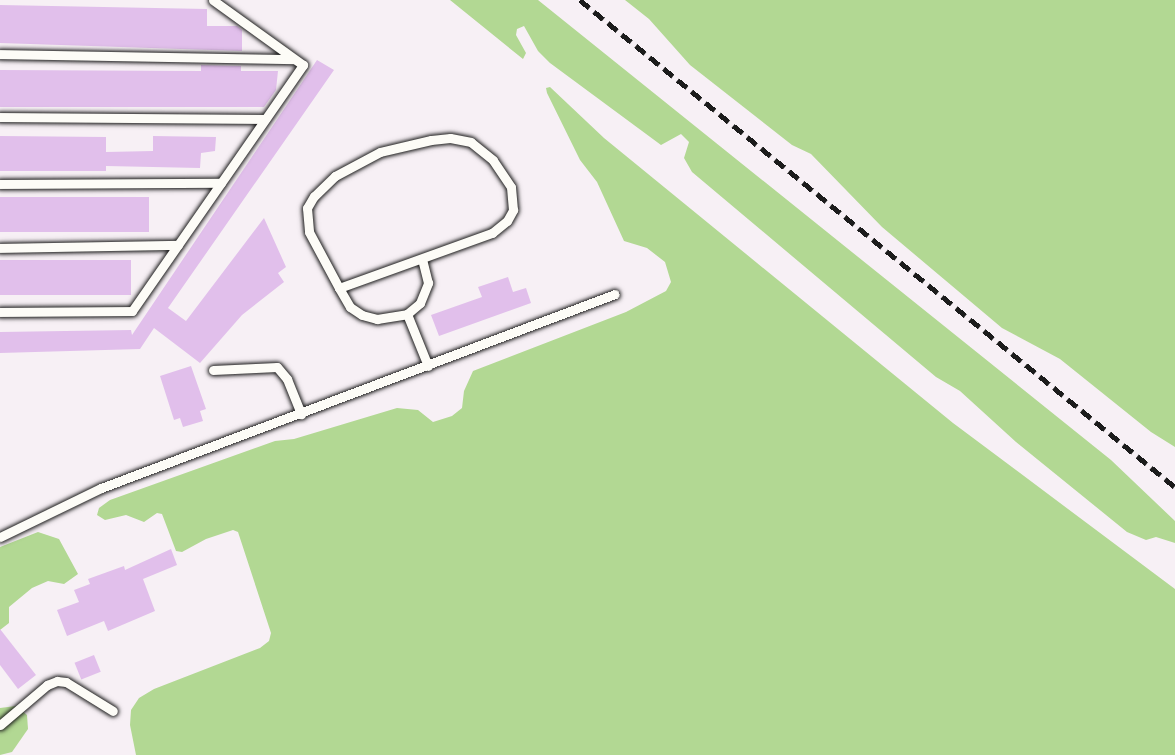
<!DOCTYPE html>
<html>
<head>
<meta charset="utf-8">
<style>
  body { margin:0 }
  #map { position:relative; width:1175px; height:755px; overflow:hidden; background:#f7f0f5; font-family:"Playpen Sans",sans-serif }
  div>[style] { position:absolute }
  .green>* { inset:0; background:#b2d893 }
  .building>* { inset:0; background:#e1bfeb; transform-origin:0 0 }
  .roads { filter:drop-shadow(0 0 2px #1c1c1c) drop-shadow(0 0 2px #1c1c1c) }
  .service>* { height:9px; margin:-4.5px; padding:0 4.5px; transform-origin:4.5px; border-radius:4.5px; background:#fdfcf7 }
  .rail>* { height:5px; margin-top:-2.5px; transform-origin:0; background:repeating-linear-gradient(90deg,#1c1c1c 0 12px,transparent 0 18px) }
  span { translate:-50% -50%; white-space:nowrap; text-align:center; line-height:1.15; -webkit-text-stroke:6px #fdfcf7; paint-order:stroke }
</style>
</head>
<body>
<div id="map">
  <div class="green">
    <i style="clip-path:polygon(450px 0,538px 0,1111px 460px,1175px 521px,1175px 543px,1156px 537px,1146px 540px,1127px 532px,1016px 442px,960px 391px,936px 377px,692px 172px,684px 158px,689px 142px,681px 134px,661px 145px,550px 63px,538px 51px,524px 26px,517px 29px,516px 35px,526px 53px,523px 59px)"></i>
    <i style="clip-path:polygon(625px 0,1175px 0,1175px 447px,1151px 432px,1060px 359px,1002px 328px,882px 227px,811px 154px,792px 145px,690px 65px,649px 19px)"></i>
    <i style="clip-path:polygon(550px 87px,604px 138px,953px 423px,1175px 589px,1175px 755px,136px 755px,130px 725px,131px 710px,139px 698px,154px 689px,260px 648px,269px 641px,271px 633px,238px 532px,233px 530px,206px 539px,182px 552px,176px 551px,162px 514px,157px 513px,144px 522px,126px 515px,105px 520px,97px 515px,99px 508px,110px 500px,275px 441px,294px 439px,397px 408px,418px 410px,433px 422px,452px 416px,462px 408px,464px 391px,473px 371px,626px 312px,666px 291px,671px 282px,665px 262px,647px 248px,624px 241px,597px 182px,580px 160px,547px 93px,546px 88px)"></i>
    <i style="clip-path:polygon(38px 532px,59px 539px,78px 574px,64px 584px,48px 581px,32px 588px,9px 607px,9px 623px,0 630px,0 547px)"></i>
    <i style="clip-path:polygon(16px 706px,27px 715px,28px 729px,12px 752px,0 755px,0 708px)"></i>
  </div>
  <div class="building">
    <i style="clip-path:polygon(0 5px,207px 9px,207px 26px,237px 26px,242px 30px,242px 51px,0 43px)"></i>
    <i style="clip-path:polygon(317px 60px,334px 70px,168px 308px,186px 321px,264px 218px,286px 267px,278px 273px,284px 282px,242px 315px,200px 363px,154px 328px,140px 349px,0 353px,0 332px,131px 330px,132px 335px)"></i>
    <i style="clip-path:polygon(201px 65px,241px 66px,241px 71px,278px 71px,276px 90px,264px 107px,0 107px,0 70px,201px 71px)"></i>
    <i style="clip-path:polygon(0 136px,106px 137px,106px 152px,153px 151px,153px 136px,216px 137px,215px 151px,201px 153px,200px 168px,106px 166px,106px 171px,0 171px)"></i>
    <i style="left:149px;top:197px;width:35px;height:149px;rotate:90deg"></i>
    <i style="left:131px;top:260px;width:35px;height:131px;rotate:90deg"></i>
    <i style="clip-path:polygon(508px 277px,513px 292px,526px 288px,531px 303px,439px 336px,431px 315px,482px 297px,478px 287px)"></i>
    <i style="clip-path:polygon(191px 366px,206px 409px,200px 411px,203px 421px,183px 427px,180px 418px,174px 420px,160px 376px)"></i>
    <i style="clip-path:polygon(171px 549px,177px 565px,143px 579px,155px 611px,108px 631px,104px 621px,67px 636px,57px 610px,79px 602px,74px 590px,90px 584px,88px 579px,124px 566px,125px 570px)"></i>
    <i style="clip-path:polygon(0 629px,36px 675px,18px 689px,0 665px)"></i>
    <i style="left:94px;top:655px;width:18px;height:21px;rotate:68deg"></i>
  </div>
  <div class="roads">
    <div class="service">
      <i style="left:0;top:54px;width:293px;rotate:1deg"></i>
      <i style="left:0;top:117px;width:265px;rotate:0.4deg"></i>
      <i style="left:0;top:184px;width:221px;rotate:-0.3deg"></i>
      <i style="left:0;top:248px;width:178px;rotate:-1deg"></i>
      <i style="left:339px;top:288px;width:163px;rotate:-19.8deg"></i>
      <i style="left:492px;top:233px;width:19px;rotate:-39deg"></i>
      <i style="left:507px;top:221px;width:13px;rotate:-61deg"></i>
      <i style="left:513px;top:210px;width:23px;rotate:-95deg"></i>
      <i style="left:511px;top:187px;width:32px;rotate:-124deg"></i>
      <i style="left:493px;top:160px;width:28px;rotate:-141deg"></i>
      <i style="left:471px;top:142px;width:21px;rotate:-169deg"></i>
      <i style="left:450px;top:138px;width:19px;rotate:174deg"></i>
      <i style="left:431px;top:140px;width:52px;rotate:166.8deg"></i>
      <i style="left:380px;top:152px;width:51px;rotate:151.9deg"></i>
      <i style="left:335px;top:176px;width:29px;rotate:136deg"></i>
      <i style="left:314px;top:196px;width:14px;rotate:120deg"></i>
      <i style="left:307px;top:208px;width:24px;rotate:85deg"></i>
      <i style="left:309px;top:232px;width:64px;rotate:61.8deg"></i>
      <i style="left:339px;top:288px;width:22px;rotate:60deg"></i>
      <i style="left:350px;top:307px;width:14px;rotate:34deg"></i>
      <i style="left:362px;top:315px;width:16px;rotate:15deg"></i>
      <i style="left:377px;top:319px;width:30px;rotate:-9deg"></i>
      <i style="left:407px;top:314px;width:17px;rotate:-40deg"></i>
      <i style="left:420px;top:303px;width:22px;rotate:-68deg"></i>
      <i style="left:428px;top:283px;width:25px;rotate:-104deg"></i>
      <i style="left:0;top:312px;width:132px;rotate:-0.4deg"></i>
      <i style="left:132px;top:311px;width:300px;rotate:-55.2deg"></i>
      <i style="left:303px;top:65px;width:111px;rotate:-144.2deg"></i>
      <i style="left:407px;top:314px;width:56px;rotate:68deg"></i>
      <i style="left:213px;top:370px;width:64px;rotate:-2.7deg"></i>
      <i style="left:277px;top:367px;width:16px;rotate:50deg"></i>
      <i style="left:287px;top:379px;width:38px;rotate:68deg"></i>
      <i style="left:0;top:537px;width:112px;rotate:-25.9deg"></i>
      <i style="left:101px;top:488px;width:549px;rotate:-20.68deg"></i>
      <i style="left:0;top:725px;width:62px;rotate:-40.4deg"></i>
      <i style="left:47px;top:685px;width:11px;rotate:-22deg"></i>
      <i style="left:57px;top:681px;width:9px;rotate:6deg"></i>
      <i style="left:66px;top:682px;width:55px;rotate:31.7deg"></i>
    </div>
  </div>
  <div class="rail">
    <i style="left:580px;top:0;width:769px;rotate:39.3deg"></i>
  </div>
</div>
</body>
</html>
